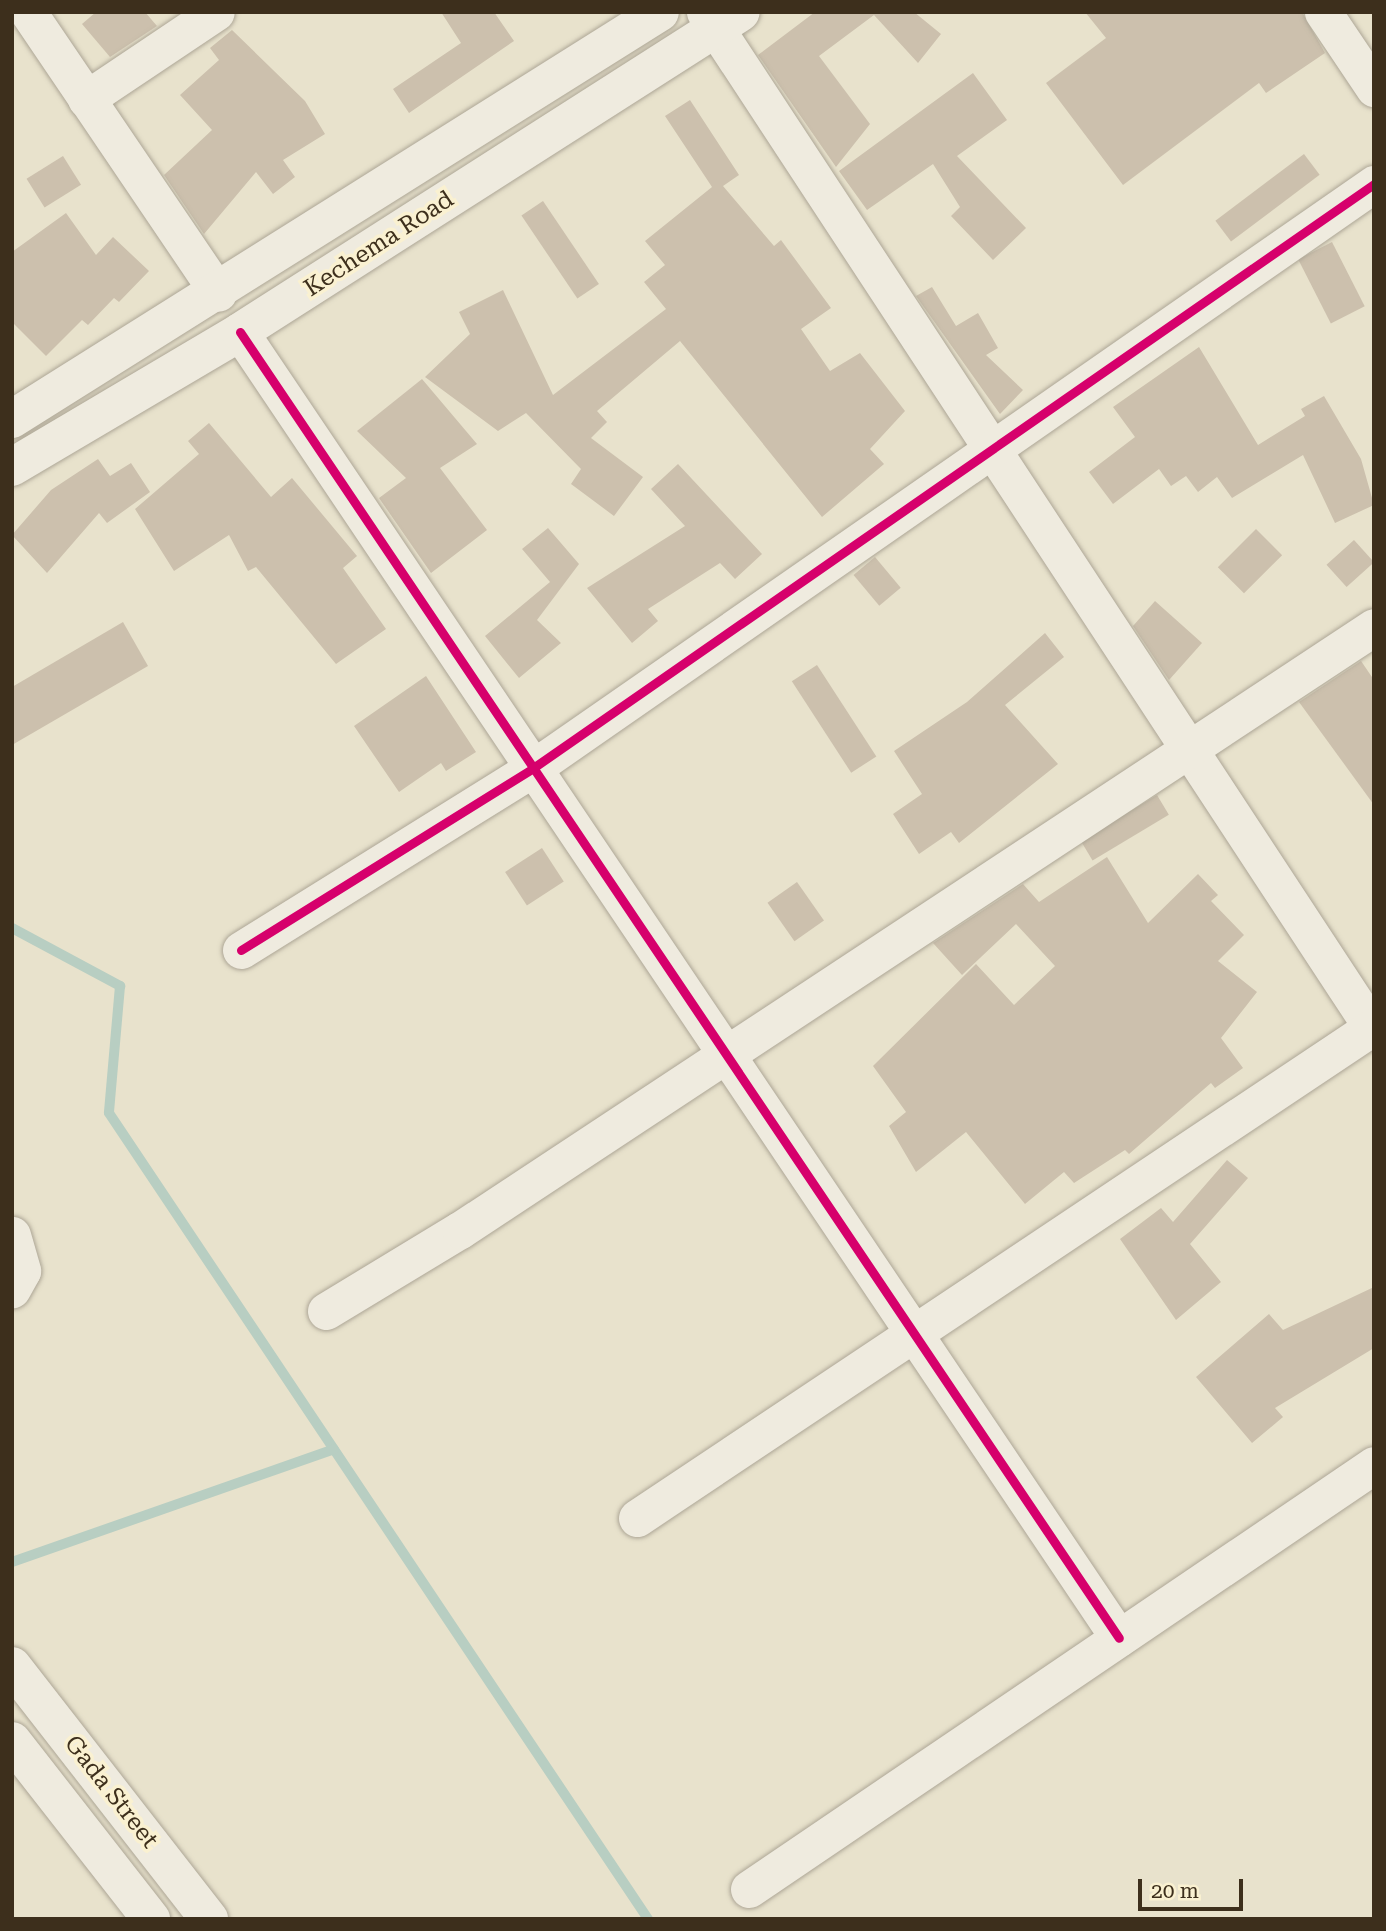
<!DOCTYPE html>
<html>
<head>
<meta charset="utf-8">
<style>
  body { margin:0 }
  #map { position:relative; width:1386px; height:1931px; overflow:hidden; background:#e8e2cc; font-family:"Roboto Serif",serif }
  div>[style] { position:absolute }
  .stream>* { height:10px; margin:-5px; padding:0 5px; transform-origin:5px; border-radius:5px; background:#b8cec2 }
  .building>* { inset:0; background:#ccc0ad; transform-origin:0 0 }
  .roads { filter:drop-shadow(0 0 2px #ada696) drop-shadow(0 0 2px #ada696) }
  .street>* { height:37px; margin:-18.5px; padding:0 18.5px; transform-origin:18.5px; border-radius:18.5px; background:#efebdf }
  .secondary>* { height:38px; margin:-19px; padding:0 19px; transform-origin:19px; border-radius:19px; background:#efebdf }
  .cycleway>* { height:9px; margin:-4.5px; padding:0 4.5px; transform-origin:4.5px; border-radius:4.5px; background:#d6006c }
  span { translate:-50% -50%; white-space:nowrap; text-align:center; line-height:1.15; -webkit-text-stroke:7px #faf1d1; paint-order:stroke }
  .street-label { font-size:24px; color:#3d2f1c }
  .frame { position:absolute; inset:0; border:14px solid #3d2f1c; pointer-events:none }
  .scale { position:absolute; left:1138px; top:1879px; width:105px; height:32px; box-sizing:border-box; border:4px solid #3d2f1c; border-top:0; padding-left:9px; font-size:21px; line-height:24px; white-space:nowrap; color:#3d2f1c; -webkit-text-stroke:5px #faf1d1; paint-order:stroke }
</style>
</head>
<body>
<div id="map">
  <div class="stream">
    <i style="left:12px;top:928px;width:123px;rotate:28.2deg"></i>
    <i style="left:120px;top:986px;width:127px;rotate:95deg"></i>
    <i style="left:109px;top:1113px;width:970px;rotate:56.23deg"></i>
    <i style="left:12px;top:1562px;width:341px;rotate:-19.3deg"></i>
  </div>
  <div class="building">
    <i style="clip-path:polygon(96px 12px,145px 12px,157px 26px,110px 57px,82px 24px)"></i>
    <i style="clip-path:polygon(441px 12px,494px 12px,514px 41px,409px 113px,393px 89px,461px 43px)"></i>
    <i style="clip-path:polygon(815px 12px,914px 12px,941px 34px,918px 63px,874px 15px,819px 56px,870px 124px,836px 167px,758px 55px)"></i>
    <i style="clip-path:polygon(1085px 12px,1302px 12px,1325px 53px,1266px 93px,1259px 83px,1123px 185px,1046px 83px,1106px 38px)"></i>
    <i style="clip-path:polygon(232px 30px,305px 101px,325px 134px,283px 160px,295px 177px,273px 194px,256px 172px,204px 234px,164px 175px,212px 130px,180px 95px,219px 60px,210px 48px)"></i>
    <i style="clip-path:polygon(973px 73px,1007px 120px,957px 156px,1026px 228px,993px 260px,951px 216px,960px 207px,933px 164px,867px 210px,839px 171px)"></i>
    <i style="clip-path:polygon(690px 100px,739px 175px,723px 186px,774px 246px,781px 240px,831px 308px,801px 329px,830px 371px,860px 353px,905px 411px,870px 449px,884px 464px,822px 517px,680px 341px,597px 411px,607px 422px,591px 438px,643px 477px,614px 516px,571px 484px,581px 469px,526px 413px,498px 431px,425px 377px,470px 334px,459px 312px,503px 290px,553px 395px,666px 309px,644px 282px,665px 265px,645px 241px,712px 187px,665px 116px)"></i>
    <i style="left:1304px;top:154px;width:26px;height:111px;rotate:53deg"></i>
    <i style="left:63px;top:156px;width:34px;height:43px;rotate:58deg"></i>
    <i style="left:543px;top:201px;width:100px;height:26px;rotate:56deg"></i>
    <i style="clip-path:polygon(66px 213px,96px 255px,113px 237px,149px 271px,119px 302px,114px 298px,88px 325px,82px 320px,46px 356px,12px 322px,12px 252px)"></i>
    <i style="left:1332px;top:242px;width:72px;height:38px;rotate:63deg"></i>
    <i style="clip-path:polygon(932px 287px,956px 326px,978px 313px,998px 348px,986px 355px,1023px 390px,1000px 414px,916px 296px)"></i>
    <i style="clip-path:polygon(1199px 347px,1258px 445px,1305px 416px,1301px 409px,1324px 396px,1361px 459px,1374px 505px,1335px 523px,1303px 455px,1232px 498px,1217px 477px,1198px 492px,1186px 476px,1171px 486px,1159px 469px,1113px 504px,1089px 472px,1135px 437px,1113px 407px)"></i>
    <i style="clip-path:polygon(422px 379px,477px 444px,440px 468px,487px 530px,431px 573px,379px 498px,406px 478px,357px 431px)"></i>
    <i style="clip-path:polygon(209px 423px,271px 497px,292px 478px,357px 556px,343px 568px,386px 629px,336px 664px,256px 567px,248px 571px,229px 535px,174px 571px,135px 509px,199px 454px,188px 441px)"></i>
    <i style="clip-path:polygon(98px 459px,110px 476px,131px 463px,150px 492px,107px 523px,99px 513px,47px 573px,12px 535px,51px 490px)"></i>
    <i style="clip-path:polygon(678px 464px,762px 554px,735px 579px,720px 563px,648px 609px,658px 621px,632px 643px,587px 588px,685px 526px,651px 489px)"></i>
    <i style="clip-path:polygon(548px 528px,579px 564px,537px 620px,561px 643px,519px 678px,485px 636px,550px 582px,522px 549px)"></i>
    <i style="left:1256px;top:529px;width:37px;height:54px;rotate:45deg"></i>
    <i style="left:1354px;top:540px;width:30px;height:37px;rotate:48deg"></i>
    <i style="left:875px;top:557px;width:40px;height:28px;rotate:50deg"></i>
    <i style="clip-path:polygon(1155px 601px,1202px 643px,1169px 680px,1133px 626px)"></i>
    <i style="clip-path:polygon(123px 622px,148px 666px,12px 745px,12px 687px)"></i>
    <i style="clip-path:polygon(1045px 633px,1064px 657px,1005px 705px,1058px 764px,959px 843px,951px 832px,919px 854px,893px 814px,922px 794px,894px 751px,967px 702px)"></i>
    <i style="clip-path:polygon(1361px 661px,1374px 680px,1374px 805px,1299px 702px)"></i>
    <i style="left:817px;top:665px;width:109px;height:30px;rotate:57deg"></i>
    <i style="clip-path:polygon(426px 676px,476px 752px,446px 771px,441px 763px,399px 792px,354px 726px)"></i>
    <i style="left:1157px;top:795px;width:23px;height:89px;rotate:59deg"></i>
    <i style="left:542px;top:848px;width:40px;height:44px;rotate:57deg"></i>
    <i style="clip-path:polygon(1107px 857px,1148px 923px,1198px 874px,1218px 895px,1211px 901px,1244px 935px,1218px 961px,1257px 992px,1221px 1038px,1243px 1068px,1215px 1088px,1211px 1083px,1129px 1154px,1125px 1150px,1074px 1183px,1064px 1172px,1025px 1204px,966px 1132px,916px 1172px,889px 1126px,906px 1112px,873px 1066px,976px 964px,1014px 1005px,1055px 966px,1016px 924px,962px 975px,933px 943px,1023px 884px,1039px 902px)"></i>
    <i style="left:797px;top:882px;width:47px;height:36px;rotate:55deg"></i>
    <i style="clip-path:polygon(1227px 1160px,1248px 1178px,1190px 1244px,1221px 1282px,1176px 1320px,1120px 1239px,1161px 1208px,1173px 1222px)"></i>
    <i style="clip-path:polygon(1374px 1287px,1374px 1348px,1275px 1408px,1283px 1417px,1252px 1443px,1196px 1377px,1269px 1314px,1283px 1330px)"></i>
  </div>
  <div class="roads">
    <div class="street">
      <i style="left:28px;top:12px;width:339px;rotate:55.9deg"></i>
      <i style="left:705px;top:12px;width:1219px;rotate:56.71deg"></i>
      <i style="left:1323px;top:12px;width:92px;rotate:56.1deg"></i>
      <i style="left:86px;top:99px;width:156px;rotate:-33.8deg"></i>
      <i style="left:240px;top:332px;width:1574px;rotate:56.06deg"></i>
      <i style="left:241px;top:950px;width:344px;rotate:-31.9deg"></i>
      <i style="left:533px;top:768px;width:1024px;rotate:-34.78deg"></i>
      <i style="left:12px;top:1235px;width:37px;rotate:74deg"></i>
      <i style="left:22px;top:1271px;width:21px;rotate:119deg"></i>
      <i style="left:326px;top:1311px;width:157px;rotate:-31.2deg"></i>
      <i style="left:460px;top:1230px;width:1095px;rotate:-33.41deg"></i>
      <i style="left:637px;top:1518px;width:886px;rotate:-33.73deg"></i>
      <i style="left:749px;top:1889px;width:755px;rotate:-34.15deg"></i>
    </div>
    <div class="secondary">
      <i style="left:12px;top:419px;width:765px;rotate:-32.13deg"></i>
      <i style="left:12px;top:467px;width:265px;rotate:-30.6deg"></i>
      <i style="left:240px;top:332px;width:594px;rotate:-32.57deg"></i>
      <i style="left:12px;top:1666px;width:321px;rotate:52.1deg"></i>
      <i style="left:12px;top:1741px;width:226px;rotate:52deg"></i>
    </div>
  </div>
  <div class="cycleway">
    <i style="left:240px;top:332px;width:1574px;rotate:56.06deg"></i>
    <i style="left:241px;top:950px;width:344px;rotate:-31.9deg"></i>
    <i style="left:533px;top:768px;width:1024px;rotate:-34.78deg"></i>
  </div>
  <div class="street-label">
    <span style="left:379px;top:244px;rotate:-33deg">Kechema Road</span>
    <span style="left:111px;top:1792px;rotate:52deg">Gada Street</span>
  </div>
  <div class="frame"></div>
  <div class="scale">20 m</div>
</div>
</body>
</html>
